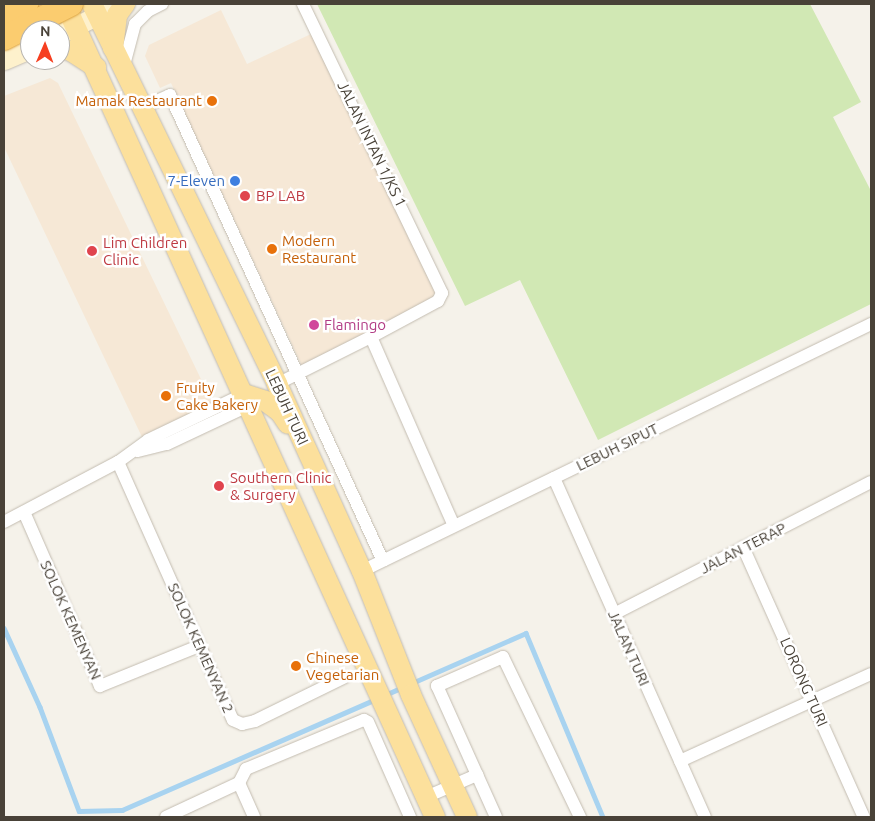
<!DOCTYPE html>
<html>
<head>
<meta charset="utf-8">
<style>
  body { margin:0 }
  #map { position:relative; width:875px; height:821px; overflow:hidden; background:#f5f2ea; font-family:Ubuntu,sans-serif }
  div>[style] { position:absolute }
  .commercial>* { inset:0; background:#f6e8d6 }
  .green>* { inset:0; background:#d1e8b4 }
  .stream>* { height:4.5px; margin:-2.25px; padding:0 2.25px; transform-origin:2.25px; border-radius:2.25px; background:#a8d3f0 }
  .roads { filter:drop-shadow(0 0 1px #c3bcb0) drop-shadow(0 0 1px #c3bcb0) }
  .street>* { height:12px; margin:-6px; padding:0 6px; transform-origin:6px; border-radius:6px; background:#fff }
  .secondary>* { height:19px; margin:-9.5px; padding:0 9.5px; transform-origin:9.5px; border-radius:9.5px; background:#fef1cc }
  .primary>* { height:20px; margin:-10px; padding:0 10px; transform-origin:10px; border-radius:10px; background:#fce09c }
  .bridges { filter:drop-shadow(0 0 1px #dba13e) drop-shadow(0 0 1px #dba13e) }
  .highway-bridge>* { height:24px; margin:-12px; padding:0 12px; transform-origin:12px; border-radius:12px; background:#fbcc6f }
  .dots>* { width:14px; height:14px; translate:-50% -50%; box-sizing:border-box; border:2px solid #fff; border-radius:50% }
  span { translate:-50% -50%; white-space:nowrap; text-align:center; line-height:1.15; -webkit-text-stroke:5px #fff; paint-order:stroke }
  .food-label { font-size:15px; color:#c56008 }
  .right { translate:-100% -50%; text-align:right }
  .left { translate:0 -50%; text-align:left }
  .street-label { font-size:15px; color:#494238 }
  .shop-label { font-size:15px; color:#366cbe }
  .health-label { font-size:15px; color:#be3a42 }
  .hotel-label { font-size:15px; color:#b23c85 }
  .frame { position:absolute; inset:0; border:5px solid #494238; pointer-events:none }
  .north { position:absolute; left:20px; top:20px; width:50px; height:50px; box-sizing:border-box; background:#fff; border:1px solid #b6b3af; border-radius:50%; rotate:1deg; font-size:14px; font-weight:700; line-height:20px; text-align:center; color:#494238 }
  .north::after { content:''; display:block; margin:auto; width:18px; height:22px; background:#f63f20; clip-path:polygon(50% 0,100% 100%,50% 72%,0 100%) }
</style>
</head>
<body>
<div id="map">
  <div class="commercial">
    <i style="clip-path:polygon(221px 10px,247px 64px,311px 34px,436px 288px,433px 298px,302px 366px,171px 83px,160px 88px,145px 56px,149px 45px)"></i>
    <i style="clip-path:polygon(50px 78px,58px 83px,213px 404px,142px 437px,4px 147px,4px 96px)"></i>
  </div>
  <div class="green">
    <i style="clip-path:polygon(317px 4px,810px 4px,861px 102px,833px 117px,871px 191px,871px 304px,598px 440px,520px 280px,465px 306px)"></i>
  </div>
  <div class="stream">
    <i style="left:4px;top:628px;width:87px;rotate:65.5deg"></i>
    <i style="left:40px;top:707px;width:111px;rotate:69.4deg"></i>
    <i style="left:79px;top:811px;width:43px;rotate:-1.3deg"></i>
    <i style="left:122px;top:810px;width:277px;rotate:-23.6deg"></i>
    <i style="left:412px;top:683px;width:124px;rotate:-23.7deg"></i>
    <i style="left:526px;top:633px;width:199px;rotate:67.3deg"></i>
    <i style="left:385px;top:695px;width:20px;rotate:-24deg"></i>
  </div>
  <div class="roads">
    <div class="street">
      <i style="left:123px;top:69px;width:47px;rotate:-75.1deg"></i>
      <i style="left:135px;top:24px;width:18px;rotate:-45deg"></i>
      <i style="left:148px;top:11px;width:16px;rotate:-27deg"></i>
      <i style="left:141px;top:108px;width:32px;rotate:-24deg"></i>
      <i style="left:170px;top:95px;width:512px;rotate:65.44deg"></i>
      <i style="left:371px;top:337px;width:206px;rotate:66.3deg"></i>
      <i style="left:277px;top:384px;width:105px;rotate:-26.6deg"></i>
      <i style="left:371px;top:337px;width:76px;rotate:-28.2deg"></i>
      <i style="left:438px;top:301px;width:9px;rotate:-63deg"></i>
      <i style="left:442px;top:293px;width:321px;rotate:-115.7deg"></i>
      <i style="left:138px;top:451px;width:30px;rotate:-14deg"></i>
      <i style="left:167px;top:444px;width:92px;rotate:-25.2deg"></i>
      <i style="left:118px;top:462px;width:282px;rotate:66deg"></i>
      <i style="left:233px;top:720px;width:10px;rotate:24deg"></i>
      <i style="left:242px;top:724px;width:13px;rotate:-13deg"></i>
      <i style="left:255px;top:721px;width:100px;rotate:-26.1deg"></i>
      <i style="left:554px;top:478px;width:371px;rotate:66deg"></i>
      <i style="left:24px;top:512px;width:190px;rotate:66.4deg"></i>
      <i style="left:100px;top:686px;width:107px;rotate:-22deg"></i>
      <i style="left:4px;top:522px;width:129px;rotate:-27.8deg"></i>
      <i style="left:118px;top:462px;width:37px;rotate:-36deg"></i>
      <i style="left:148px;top:440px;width:106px;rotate:-25.6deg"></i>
      <i style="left:743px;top:547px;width:296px;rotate:65.9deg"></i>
      <i style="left:362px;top:571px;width:566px;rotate:-25.89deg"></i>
      <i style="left:614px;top:614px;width:289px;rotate:-27.2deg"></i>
      <i style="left:680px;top:761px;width:210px;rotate:-24.5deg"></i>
      <i style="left:239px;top:783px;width:16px;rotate:-63deg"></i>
      <i style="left:246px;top:769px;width:128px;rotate:-22.6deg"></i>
      <i style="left:364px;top:720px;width:4px;rotate:27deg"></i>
      <i style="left:368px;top:722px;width:104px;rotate:66.1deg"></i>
      <i style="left:239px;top:783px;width:37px;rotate:66deg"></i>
      <i style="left:426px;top:797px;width:56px;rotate:-23.3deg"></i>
      <i style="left:166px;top:817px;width:81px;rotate:-25deg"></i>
      <i style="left:496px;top:817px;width:144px;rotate:-114.2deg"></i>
      <i style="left:437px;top:686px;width:72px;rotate:-23.7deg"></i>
      <i style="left:503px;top:657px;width:178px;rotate:64.3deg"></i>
    </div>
    <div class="secondary">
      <i style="left:60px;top:34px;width:67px;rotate:-26.6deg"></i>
      <i style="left:4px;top:55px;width:20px;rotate:-49deg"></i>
      <i style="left:17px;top:40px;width:13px;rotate:-67deg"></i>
      <i style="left:4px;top:60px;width:28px;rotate:-23deg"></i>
    </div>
    <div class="primary">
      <i style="left:65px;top:4px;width:893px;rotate:65.53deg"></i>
      <i style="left:92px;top:4px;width:423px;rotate:64deg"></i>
      <i style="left:277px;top:384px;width:205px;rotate:65.6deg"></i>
      <i style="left:362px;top:571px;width:133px;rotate:68.4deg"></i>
      <i style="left:411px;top:695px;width:134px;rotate:65.3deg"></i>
      <i style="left:60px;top:48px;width:11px;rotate:15deg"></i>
      <i style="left:71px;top:51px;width:30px;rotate:33deg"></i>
      <i style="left:113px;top:48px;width:33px;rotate:-83deg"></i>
      <i style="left:117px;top:15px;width:14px;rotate:-54deg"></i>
      <i style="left:244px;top:394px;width:22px;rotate:18deg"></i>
      <i style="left:265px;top:401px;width:19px;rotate:36deg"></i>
      <i style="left:280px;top:412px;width:14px;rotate:56deg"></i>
    </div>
  </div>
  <div class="bridges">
    <div class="highway-bridge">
      <i style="left:4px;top:15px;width:25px;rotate:-27deg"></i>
      <i style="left:4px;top:38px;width:75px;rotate:-26.9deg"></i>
    </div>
  </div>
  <div class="dots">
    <i style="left:212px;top:101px;background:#e8710a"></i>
    <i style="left:235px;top:181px;background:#3f7fe0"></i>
    <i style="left:245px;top:196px;background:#e0444e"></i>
    <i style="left:272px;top:249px;background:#e8710a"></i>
    <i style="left:92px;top:251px;background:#e0444e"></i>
    <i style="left:314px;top:325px;background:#d1479c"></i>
    <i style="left:166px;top:396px;background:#e8710a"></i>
    <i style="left:219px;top:486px;background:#e0444e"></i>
    <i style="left:296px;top:666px;background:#e8710a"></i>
  </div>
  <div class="food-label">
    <span class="right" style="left:202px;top:101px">Mamak Restaurant</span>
    <span class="left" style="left:282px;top:249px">Modern<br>Restaurant</span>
    <span class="left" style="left:176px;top:396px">Fruity<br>Cake Bakery</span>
    <span class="left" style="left:306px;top:666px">Chinese<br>Vegetarian</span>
  </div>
  <div class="street-label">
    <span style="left:372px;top:144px;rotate:64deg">JALAN INTAN 1/KS 1</span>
    <span style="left:287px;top:407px;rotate:65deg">LEBUH TURI</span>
    <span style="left:617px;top:447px;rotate:-26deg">LEBUH SIPUT</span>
    <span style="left:743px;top:548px;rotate:-27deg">JALAN TERAP</span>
    <span style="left:71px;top:620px;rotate:66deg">SOLOK KEMENYAN</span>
    <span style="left:201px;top:648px;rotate:66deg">SOLOK KEMENYAN 2</span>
    <span style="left:629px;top:648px;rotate:66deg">JALAN TURI</span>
    <span style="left:804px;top:682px;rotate:66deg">LORONG TURI</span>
  </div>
  <div class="shop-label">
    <span class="right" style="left:225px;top:181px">7-Eleven</span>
  </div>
  <div class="health-label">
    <span class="left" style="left:256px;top:196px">BP LAB</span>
    <span class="left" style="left:103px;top:251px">Lim Children<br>Clinic</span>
    <span class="left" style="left:230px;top:486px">Southern Clinic<br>&amp; Surgery</span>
  </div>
  <div class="hotel-label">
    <span class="left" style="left:324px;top:325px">Flamingo</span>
  </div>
  <div class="frame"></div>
  <div class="north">N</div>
</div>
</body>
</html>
